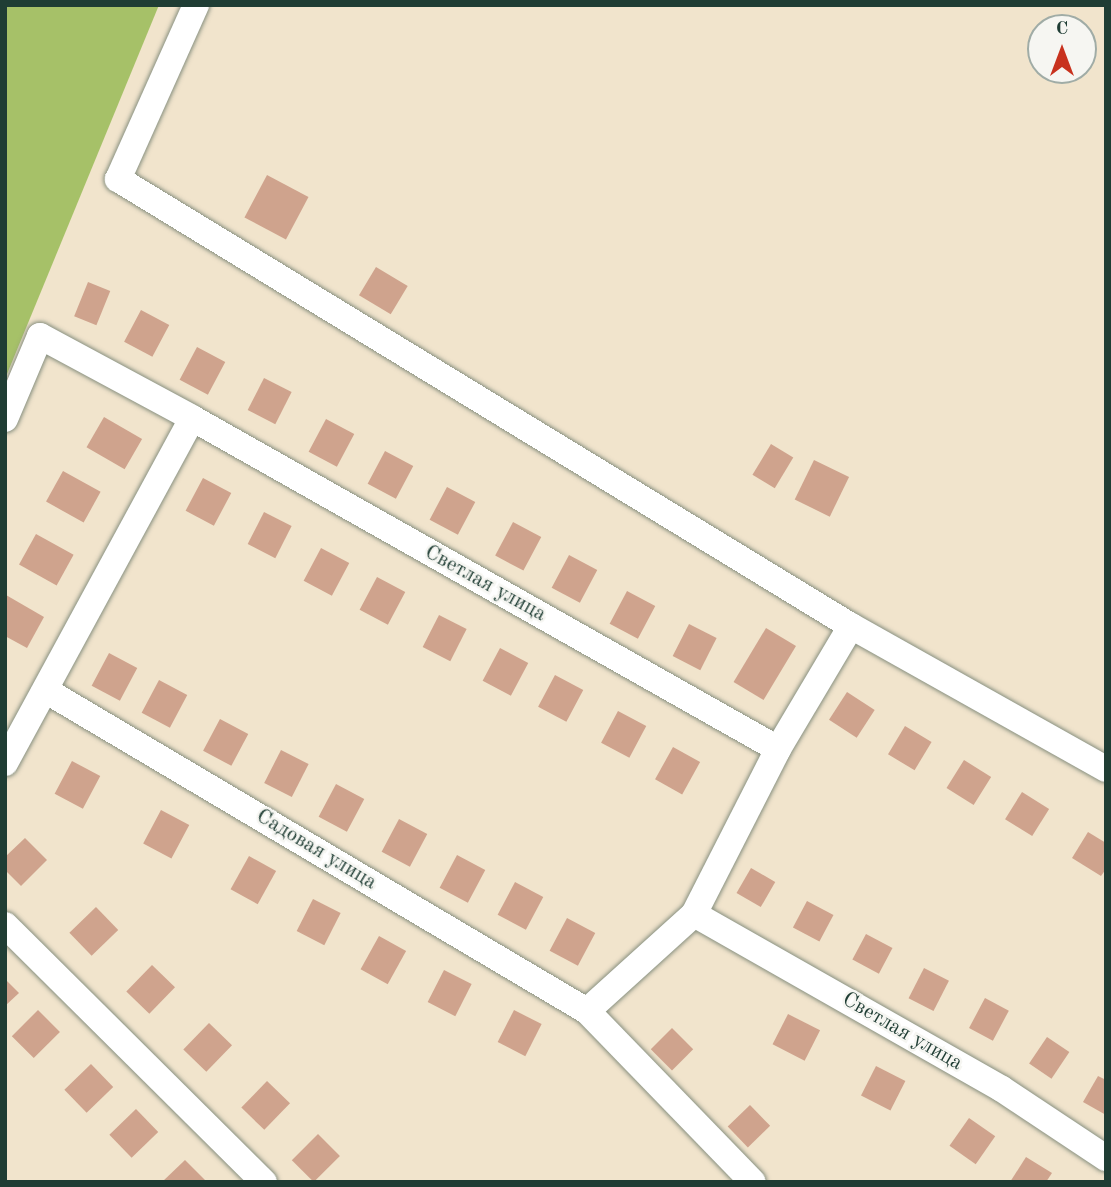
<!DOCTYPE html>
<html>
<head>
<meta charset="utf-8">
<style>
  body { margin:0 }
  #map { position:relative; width:1111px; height:1187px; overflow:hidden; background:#f1e4cc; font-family:"Old Standard TT",serif }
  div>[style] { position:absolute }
  .green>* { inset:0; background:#a6c168 }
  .building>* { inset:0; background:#cfa38d; transform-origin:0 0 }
  .roads { filter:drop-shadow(0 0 2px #889080) drop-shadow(0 0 2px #889080) }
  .minor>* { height:26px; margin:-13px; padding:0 13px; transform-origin:13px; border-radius:13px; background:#fff }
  span { translate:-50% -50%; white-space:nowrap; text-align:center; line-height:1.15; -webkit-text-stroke:5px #f6f6f2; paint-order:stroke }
  .street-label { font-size:21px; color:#1f3d34 }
  .frame { position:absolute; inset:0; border:7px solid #1f3d34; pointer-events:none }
  .north { position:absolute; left:1027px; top:14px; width:70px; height:70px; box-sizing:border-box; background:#f6f6f2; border:2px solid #a0aca6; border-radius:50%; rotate:0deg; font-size:19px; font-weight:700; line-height:28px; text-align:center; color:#1f3d34 }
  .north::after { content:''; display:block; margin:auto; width:24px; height:32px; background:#c8321e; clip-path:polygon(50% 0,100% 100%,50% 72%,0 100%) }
</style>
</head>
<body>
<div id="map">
  <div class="green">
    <i style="clip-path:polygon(5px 5px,159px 5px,5px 379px)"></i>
  </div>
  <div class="building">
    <i style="left:267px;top:175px;width:47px;height:48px;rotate:28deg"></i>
    <i style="left:376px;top:267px;width:37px;height:33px;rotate:31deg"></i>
    <i style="left:88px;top:282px;width:24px;height:37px;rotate:22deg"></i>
    <i style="left:141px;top:310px;width:32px;height:36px;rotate:28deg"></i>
    <i style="left:197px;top:347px;width:32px;height:37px;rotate:28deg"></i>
    <i style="left:264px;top:378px;width:31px;height:36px;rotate:27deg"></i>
    <i style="left:104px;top:417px;width:44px;height:35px;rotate:30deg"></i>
    <i style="left:326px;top:419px;width:32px;height:37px;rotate:28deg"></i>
    <i style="left:771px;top:444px;width:26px;height:36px;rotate:31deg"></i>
    <i style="left:385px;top:451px;width:32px;height:37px;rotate:28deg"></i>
    <i style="left:814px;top:460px;width:39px;height:44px;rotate:26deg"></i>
    <i style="left:63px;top:471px;width:43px;height:35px;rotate:29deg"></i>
    <i style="left:203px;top:478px;width:32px;height:37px;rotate:28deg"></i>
    <i style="left:447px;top:487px;width:32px;height:37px;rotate:28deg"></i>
    <i style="left:264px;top:512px;width:31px;height:36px;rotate:27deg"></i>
    <i style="left:513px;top:522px;width:32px;height:38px;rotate:28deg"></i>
    <i style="left:36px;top:534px;width:43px;height:35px;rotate:29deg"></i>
    <i style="left:321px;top:548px;width:32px;height:37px;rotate:28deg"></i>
    <i style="left:569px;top:555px;width:32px;height:37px;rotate:28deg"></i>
    <i style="left:377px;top:577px;width:32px;height:37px;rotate:28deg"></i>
    <i style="left:627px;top:591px;width:32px;height:37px;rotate:28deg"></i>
    <i style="clip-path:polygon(6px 595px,44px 617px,27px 648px,5px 636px)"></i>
    <i style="left:439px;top:615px;width:31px;height:36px;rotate:27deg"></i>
    <i style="left:689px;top:624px;width:31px;height:36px;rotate:27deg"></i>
    <i style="left:766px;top:628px;width:35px;height:63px;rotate:31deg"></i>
    <i style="left:500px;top:648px;width:32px;height:37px;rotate:28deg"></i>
    <i style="left:109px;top:653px;width:32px;height:37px;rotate:28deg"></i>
    <i style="left:555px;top:675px;width:32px;height:36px;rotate:28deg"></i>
    <i style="left:159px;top:680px;width:32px;height:37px;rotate:28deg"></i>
    <i style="left:847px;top:692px;width:33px;height:33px;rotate:33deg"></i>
    <i style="left:618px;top:711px;width:32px;height:36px;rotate:28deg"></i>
    <i style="left:220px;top:719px;width:32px;height:36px;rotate:28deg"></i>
    <i style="left:905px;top:726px;width:31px;height:33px;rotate:31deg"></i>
    <i style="left:673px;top:747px;width:31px;height:37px;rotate:29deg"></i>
    <i style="left:281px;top:750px;width:31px;height:37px;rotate:27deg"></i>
    <i style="left:964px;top:760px;width:32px;height:33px;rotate:32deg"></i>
    <i style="left:72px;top:761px;width:32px;height:37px;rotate:28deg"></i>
    <i style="left:336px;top:784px;width:32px;height:37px;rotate:28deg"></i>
    <i style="left:1022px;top:792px;width:32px;height:32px;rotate:32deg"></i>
    <i style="left:161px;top:810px;width:32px;height:38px;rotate:28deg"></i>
    <i style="left:399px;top:819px;width:32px;height:37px;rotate:28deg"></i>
    <i style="clip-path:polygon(1088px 832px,1106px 843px,1106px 869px,1101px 876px,1072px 858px)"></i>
    <i style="clip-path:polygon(25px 838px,47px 860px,21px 886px,5px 870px,5px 857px)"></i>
    <i style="left:457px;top:855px;width:32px;height:37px;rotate:28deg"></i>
    <i style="left:249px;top:856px;width:31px;height:38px;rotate:29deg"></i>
    <i style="left:751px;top:868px;width:28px;height:29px;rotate:30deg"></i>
    <i style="left:515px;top:882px;width:32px;height:37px;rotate:28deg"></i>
    <i style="left:313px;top:899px;width:31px;height:36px;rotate:27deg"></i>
    <i style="left:807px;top:901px;width:30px;height:30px;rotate:28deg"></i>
    <i style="left:96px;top:907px;width:32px;height:37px;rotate:46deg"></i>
    <i style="left:567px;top:918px;width:32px;height:37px;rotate:28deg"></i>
    <i style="left:866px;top:934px;width:30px;height:29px;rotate:28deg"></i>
    <i style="left:379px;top:936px;width:31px;height:38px;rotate:29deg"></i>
    <i style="left:152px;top:965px;width:32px;height:37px;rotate:44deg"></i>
    <i style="left:924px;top:968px;width:28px;height:34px;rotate:27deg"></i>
    <i style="left:444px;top:970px;width:31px;height:36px;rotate:27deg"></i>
    <i style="clip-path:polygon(5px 979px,19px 993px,5px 1006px)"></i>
    <i style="left:985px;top:998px;width:27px;height:34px;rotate:28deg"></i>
    <i style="left:38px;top:1010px;width:31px;height:37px;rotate:45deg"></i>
    <i style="left:514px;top:1010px;width:31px;height:36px;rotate:27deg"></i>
    <i style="left:788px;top:1014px;width:36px;height:34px;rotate:27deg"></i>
    <i style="left:209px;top:1023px;width:32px;height:37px;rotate:44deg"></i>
    <i style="left:672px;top:1028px;width:30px;height:30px;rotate:45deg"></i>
    <i style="left:1047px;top:1037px;width:27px;height:32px;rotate:34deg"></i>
    <i style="left:91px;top:1064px;width:32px;height:37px;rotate:46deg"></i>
    <i style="left:876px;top:1066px;width:33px;height:33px;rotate:27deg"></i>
    <i style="clip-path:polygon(1098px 1076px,1106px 1080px,1106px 1115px,1083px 1102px)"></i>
    <i style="left:267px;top:1081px;width:32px;height:37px;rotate:44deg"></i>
    <i style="left:750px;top:1105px;width:29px;height:31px;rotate:46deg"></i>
    <i style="left:136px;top:1109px;width:32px;height:37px;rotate:46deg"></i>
    <i style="left:969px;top:1118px;width:32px;height:34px;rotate:35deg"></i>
    <i style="left:318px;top:1134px;width:31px;height:37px;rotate:45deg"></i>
    <i style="clip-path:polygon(1026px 1157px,1052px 1173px,1046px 1182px,1010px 1182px)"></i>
    <i style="clip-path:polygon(185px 1160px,207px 1182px,162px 1182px)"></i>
  </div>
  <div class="roads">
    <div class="minor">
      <i style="left:196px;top:5px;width:191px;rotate:114.1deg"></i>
      <i style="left:118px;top:179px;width:859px;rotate:31.38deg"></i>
      <i style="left:851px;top:626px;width:292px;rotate:29.3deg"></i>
      <i style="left:5px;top:419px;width:90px;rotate:-67.1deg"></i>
      <i style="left:40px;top:336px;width:173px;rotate:28.3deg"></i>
      <i style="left:192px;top:418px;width:673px;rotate:29.46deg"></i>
      <i style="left:45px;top:690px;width:630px;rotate:30.64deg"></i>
      <i style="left:587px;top:1011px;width:238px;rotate:45.9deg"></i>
      <i style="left:5px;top:763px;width:392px;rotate:-61.5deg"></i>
      <i style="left:694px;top:914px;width:354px;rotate:29.6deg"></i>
      <i style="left:1002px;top:1089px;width:125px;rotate:33.6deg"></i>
      <i style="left:5px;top:925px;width:365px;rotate:44.8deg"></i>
      <i style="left:587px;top:1011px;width:144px;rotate:-42.2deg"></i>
      <i style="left:694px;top:914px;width:185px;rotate:-63deg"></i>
      <i style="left:778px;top:749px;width:143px;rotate:-59.3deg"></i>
    </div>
  </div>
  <div class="street-label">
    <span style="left:485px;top:584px;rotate:29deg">Светлая улица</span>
    <span style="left:316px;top:850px;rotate:31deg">Садовая улица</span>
    <span style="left:902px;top:1032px;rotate:30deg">Светлая улица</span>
  </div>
  <div class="frame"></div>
  <div class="north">С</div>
</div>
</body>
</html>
